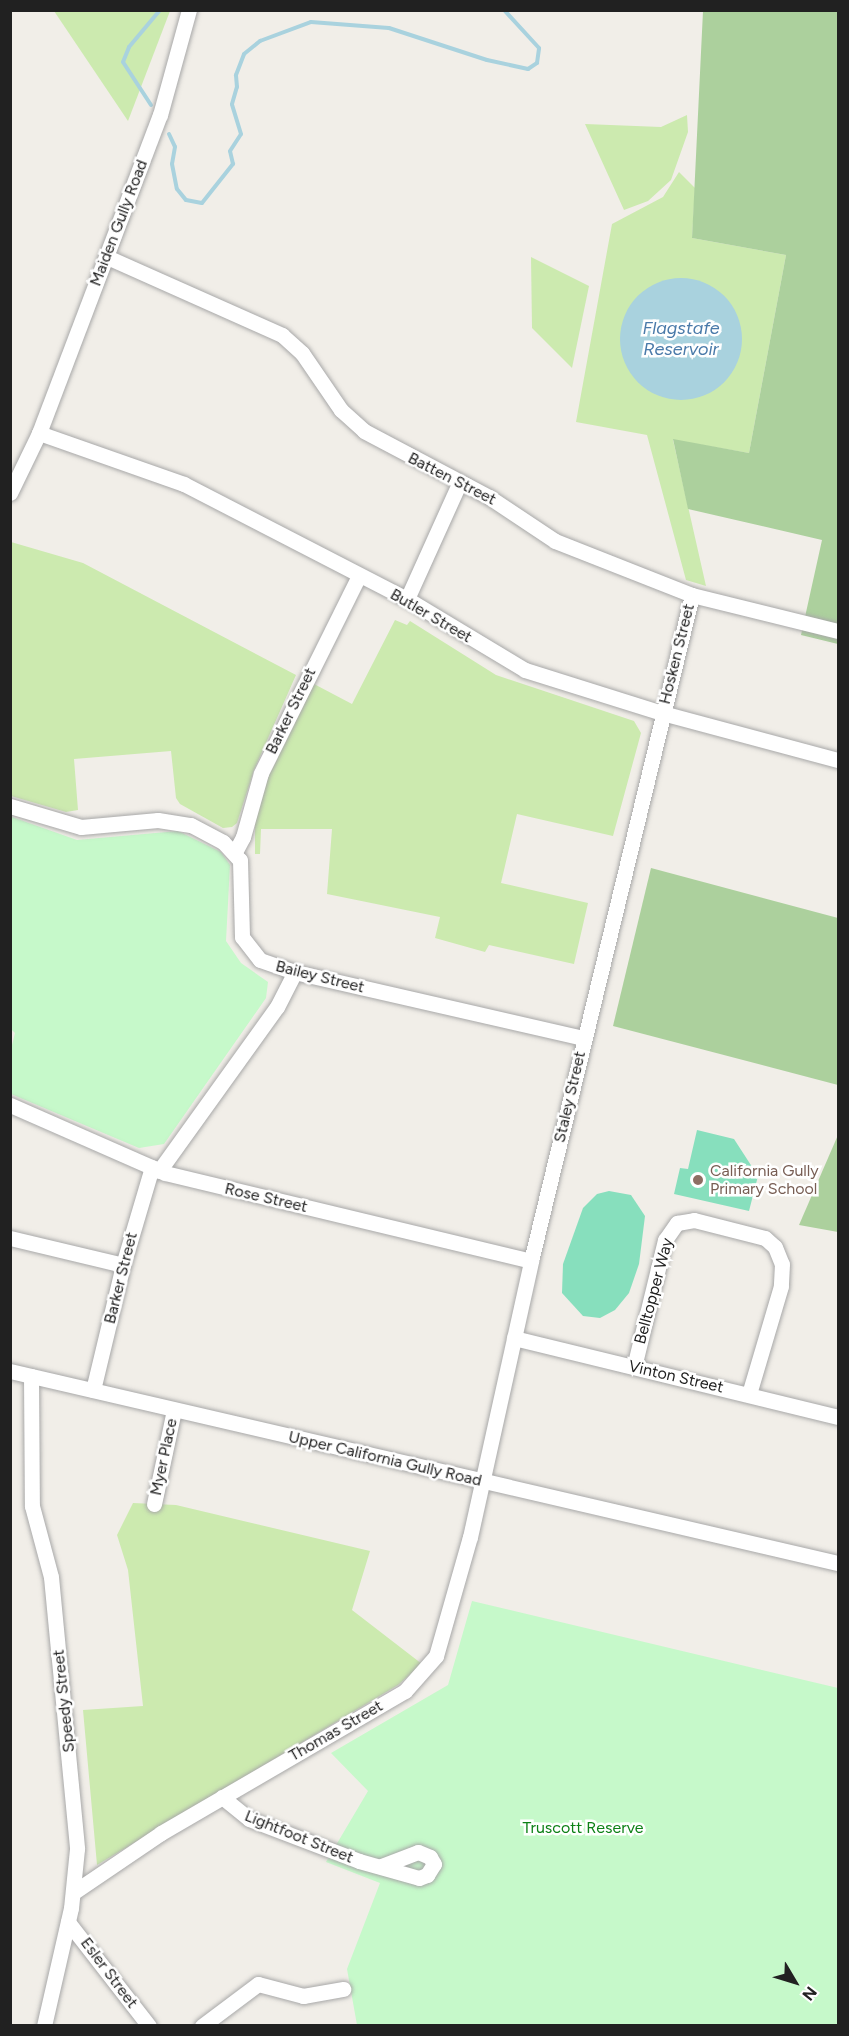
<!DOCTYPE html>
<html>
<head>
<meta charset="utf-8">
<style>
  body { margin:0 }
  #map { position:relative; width:849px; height:2036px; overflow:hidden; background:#f1eee8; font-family:Figtree,sans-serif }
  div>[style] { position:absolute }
  .grass>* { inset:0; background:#cceaaf }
  .forest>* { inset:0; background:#acd09d }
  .park>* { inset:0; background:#c6f9ca }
  .pitch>* { inset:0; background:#87dfbd }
  .water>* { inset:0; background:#a9d2de }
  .round { border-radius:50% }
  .stream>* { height:4px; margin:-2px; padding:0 2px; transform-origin:2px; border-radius:2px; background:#a9d2de }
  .roads { filter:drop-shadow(0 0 2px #a8a8a8) drop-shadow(0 0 2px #a8a8a8) }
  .minor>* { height:15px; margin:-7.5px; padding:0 7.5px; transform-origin:7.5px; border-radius:7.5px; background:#fff }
  .dots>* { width:16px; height:16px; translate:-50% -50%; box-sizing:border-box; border:3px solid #fff; border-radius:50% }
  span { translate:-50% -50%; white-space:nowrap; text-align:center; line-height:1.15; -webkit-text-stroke:5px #fff; paint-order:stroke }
  .street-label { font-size:16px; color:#212121 }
  .education-label { font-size:16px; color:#785e54 }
  .left { translate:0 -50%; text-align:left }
  .park-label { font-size:16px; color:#0d8117 }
  .water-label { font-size:18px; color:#4a7aa9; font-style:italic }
  .frame { position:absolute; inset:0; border:12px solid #212121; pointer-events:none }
  .north { position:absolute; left:765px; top:1952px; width:60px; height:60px; -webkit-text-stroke:4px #fff; paint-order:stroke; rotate:128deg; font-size:16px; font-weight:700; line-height:24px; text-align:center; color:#212121 }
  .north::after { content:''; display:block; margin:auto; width:21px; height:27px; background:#212121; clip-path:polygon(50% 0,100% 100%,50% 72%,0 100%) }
</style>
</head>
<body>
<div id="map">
  <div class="grass">
    <i style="clip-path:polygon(54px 11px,170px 11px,128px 121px)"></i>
    <i style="clip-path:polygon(687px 115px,688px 132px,671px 180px,648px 201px,624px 210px,585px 124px,661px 127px)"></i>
    <i style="clip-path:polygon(679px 172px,695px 188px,692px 238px,786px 255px,749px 453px,673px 440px,706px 586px,686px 580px,647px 435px,576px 422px,612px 224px,663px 197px)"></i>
    <i style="clip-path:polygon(531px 257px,589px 286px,572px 368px,532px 328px)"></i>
    <i style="clip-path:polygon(11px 542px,83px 563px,296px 675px,254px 770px,237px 823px,232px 827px,223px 828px,180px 804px,176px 798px,171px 751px,74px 759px,78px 810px,66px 812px,11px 796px)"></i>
    <i style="clip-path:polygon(395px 620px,407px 625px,410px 621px,496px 675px,634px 721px,641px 733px,613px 836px,517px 814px,501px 883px,588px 903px,574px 964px,489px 945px,485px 952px,435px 938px,440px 917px,327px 894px,332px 829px,261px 829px,260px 854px,255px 854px,255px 821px,266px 781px,314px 684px,352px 704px)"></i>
    <i style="clip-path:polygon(133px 1503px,176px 1505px,370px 1551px,352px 1610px,422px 1664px,398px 1685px,97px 1865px,83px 1710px,143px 1706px,128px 1570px,117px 1535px)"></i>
  </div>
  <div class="forest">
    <i style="clip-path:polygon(703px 11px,838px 11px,838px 644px,801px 635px,822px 540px,688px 509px,673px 439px,749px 453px,786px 255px,692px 238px)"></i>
    <i style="clip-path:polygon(651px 868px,838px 918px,838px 1085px,613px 1026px)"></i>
    <i style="clip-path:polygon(838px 1135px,838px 1232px,799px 1225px)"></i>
  </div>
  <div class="park">
    <i style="clip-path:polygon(12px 817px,77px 840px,178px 831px,221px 852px,230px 865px,226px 941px,241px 963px,268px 982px,266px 998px,164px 1144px,139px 1148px,11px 1094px,11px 1049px,15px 1033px,10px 1028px)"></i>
    <i style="clip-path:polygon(472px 1601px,838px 1688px,838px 2025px,357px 2025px,347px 1969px,380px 1883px,326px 1862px,368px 1791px,331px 1753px,448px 1685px)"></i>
  </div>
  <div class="pitch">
    <i style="clip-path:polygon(697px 1130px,734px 1139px,758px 1176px,749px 1211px,674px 1194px,680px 1168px,688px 1169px)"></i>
    <i style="clip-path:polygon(609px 1191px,631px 1195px,645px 1216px,639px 1264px,629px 1293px,615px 1310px,600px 1318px,583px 1316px,562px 1293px,563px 1264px,583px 1208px,597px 1194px)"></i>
  </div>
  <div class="water">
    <i class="round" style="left:620px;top:278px;width:122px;height:122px"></i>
  </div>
  <div class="stream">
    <i style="left:151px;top:105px;width:51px;rotate:-123.1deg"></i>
    <i style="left:123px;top:62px;width:16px;rotate:-68deg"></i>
    <i style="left:129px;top:47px;width:48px;rotate:-50deg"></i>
    <i style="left:169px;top:134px;width:14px;rotate:65deg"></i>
    <i style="left:175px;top:147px;width:17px;rotate:100deg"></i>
    <i style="left:172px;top:164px;width:25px;rotate:79deg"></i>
    <i style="left:177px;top:189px;width:14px;rotate:51deg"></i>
    <i style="left:186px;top:200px;width:16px;rotate:11deg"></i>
    <i style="left:202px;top:203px;width:50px;rotate:-51.5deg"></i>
    <i style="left:233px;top:164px;width:13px;rotate:-103deg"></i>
    <i style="left:230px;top:151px;width:20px;rotate:-57deg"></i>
    <i style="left:241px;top:134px;width:31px;rotate:-107deg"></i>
    <i style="left:232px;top:104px;width:18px;rotate:-74deg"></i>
    <i style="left:237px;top:87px;width:12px;rotate:-95deg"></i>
    <i style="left:236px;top:75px;width:22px;rotate:-69deg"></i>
    <i style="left:244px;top:54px;width:21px;rotate:-39deg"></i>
    <i style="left:260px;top:41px;width:54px;rotate:-20.4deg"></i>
    <i style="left:311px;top:22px;width:78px;rotate:4.4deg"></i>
    <i style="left:389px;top:28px;width:103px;rotate:18.1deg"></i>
    <i style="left:487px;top:60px;width:42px;rotate:12.4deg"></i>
    <i style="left:528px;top:69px;width:11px;rotate:-34deg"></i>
    <i style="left:537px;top:63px;width:15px;rotate:-82deg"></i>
    <i style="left:539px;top:48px;width:52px;rotate:-132.6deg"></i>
  </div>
  <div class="roads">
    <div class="minor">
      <i style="left:107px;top:257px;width:192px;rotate:24deg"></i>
      <i style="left:282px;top:335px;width:27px;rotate:42deg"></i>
      <i style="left:302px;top:353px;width:69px;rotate:55.6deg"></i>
      <i style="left:341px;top:410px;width:31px;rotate:42deg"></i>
      <i style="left:364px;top:431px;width:141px;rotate:27.8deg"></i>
      <i style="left:489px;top:497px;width:79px;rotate:33.7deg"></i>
      <i style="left:555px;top:541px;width:147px;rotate:21.5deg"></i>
      <i style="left:692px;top:595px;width:150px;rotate:13.9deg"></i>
      <i style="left:39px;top:433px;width:154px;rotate:19.4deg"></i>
      <i style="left:184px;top:484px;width:251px;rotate:27.3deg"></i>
      <i style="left:407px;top:599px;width:138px;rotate:31deg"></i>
      <i style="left:525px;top:670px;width:144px;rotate:17.4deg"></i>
      <i style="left:662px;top:713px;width:182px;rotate:15deg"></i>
      <i style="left:10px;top:493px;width:67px;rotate:-64.2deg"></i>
      <i style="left:39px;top:433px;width:340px;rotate:-69.2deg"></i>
      <i style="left:160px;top:115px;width:109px;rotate:-74.6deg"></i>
      <i style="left:407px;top:599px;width:126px;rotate:-65.7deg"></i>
      <i style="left:10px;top:806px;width:74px;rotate:16.5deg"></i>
      <i style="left:81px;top:827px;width:77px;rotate:-5.2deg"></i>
      <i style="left:158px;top:820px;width:33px;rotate:9deg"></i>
      <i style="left:191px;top:825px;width:36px;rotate:28deg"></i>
      <i style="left:223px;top:842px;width:25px;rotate:47deg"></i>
      <i style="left:240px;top:860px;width:77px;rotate:88.5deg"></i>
      <i style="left:242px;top:937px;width:29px;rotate:52deg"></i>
      <i style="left:260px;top:960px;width:37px;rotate:19deg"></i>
      <i style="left:295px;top:972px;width:296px;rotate:12.9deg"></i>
      <i style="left:235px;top:852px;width:17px;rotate:-62deg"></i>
      <i style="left:243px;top:837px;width:66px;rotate:-74.3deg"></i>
      <i style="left:261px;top:773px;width:220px;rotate:-63.6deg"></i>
      <i style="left:10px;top:1105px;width:169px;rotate:23.7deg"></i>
      <i style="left:165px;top:1173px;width:376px;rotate:13.5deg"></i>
      <i style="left:159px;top:1171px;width:202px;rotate:-54.3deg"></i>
      <i style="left:277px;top:1007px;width:39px;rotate:-63deg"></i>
      <i style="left:10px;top:1238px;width:116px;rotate:13.4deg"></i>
      <i style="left:514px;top:1338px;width:333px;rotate:13.7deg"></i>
      <i style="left:634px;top:1367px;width:131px;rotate:-76.3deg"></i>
      <i style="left:665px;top:1240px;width:21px;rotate:-55deg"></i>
      <i style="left:677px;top:1223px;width:17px;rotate:-10deg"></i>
      <i style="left:694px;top:1220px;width:73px;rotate:14.2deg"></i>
      <i style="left:765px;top:1238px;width:13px;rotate:42deg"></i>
      <i style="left:775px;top:1247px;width:18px;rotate:68deg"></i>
      <i style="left:782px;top:1264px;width:22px;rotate:93deg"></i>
      <i style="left:781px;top:1286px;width:113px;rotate:106.5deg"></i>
      <i style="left:10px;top:1371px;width:850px;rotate:13.06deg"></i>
      <i style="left:31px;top:1376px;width:130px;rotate:89.6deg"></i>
      <i style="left:32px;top:1506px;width:73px;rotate:75deg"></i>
      <i style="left:51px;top:1577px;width:273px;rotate:84.5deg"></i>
      <i style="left:77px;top:1849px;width:59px;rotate:95.8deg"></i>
      <i style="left:71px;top:1908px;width:121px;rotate:102.9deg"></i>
      <i style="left:93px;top:1390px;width:129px;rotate:-76.5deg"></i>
      <i style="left:123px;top:1265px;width:102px;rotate:-73.5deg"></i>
      <i style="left:154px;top:1504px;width:96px;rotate:-78deg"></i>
      <i style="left:222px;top:1797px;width:35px;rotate:39deg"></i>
      <i style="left:249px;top:1819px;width:118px;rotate:20.9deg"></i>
      <i style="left:359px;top:1861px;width:62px;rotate:15.8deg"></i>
      <i style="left:419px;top:1878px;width:9px;rotate:-21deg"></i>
      <i style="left:427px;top:1875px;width:13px;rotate:-58deg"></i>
      <i style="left:434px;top:1864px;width:8px;rotate:-120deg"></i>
      <i style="left:430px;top:1857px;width:13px;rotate:-157deg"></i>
      <i style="left:418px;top:1852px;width:40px;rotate:159deg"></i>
      <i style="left:74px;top:1892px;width:105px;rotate:-34.1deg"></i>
      <i style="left:161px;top:1833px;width:282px;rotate:-30.2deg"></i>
      <i style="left:405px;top:1691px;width:47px;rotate:-48.5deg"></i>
      <i style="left:436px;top:1656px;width:124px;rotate:-74.1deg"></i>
      <i style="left:470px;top:1537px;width:283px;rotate:-77.5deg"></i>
      <i style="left:531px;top:1261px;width:685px;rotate:-76.41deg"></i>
      <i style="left:68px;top:1922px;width:132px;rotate:52.1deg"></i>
      <i style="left:202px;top:2026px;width:70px;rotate:-36.9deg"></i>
      <i style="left:258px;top:1984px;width:47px;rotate:14.9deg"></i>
      <i style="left:303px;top:1996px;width:41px;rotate:-9.9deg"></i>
    </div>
  </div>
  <div class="dots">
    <i style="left:698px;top:1180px;background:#8d6e63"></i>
  </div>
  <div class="street-label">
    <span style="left:119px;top:223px;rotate:-69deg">Maiden Gully Road</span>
    <span style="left:452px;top:479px;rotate:27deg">Batten Street</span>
    <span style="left:431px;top:616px;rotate:30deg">Butler Street</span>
    <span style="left:677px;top:654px;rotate:-76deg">Hosken Street</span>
    <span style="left:291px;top:711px;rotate:-64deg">Barker Street</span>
    <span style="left:320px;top:977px;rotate:14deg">Bailey Street</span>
    <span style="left:570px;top:1097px;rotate:-77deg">Staley Street</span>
    <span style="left:266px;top:1198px;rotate:13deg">Rose Street</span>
    <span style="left:121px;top:1278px;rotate:-76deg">Barker Street</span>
    <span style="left:654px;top:1291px;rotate:-75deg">Belltopper Way</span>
    <span style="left:676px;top:1377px;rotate:13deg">Vinton Street</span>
    <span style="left:164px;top:1457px;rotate:-78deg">Myer Place</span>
    <span style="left:385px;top:1459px;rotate:13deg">Upper California Gully Road</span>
    <span style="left:64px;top:1701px;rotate:-96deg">Speedy Street</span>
    <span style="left:336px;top:1731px;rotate:-30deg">Thomas Street</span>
    <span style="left:299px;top:1837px;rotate:22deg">Lightfoot Street</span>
    <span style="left:109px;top:1973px;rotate:53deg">Esler Street</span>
  </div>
  <div class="education-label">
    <span class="left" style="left:710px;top:1180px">California Gully<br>Primary School</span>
  </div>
  <div class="park-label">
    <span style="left:583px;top:1828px">Truscott Reserve</span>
  </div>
  <div class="water-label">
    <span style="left:681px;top:339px">Flagstafe<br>Reservoir</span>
  </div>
  <div class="frame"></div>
  <div class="north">N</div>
</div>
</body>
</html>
